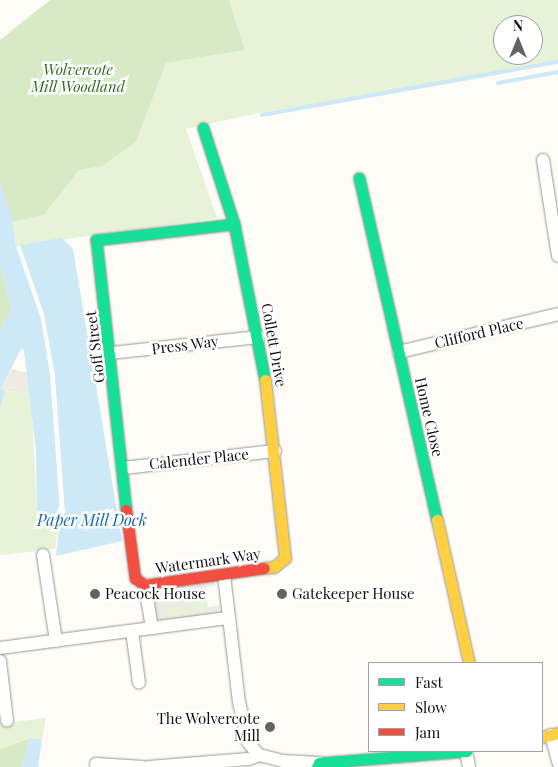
<!DOCTYPE html>
<html>
<head>
<meta charset="utf-8">
<style>
  body { margin:0 }
  #map { position:relative; width:558px; height:767px; overflow:hidden; background:#fdfcf7; font-family:"Playfair Display",serif }
  div>[style] { position:absolute }
  .green>* { inset:0; background:#e7f3d7 }
  .forest>* { inset:0; background:#d8eac5 }
  .plaza>* { inset:0; background:#edebe2 }
  .water>* { inset:0; background:#cde8f7 }
  .stream>* { height:4px; margin:-2px; padding:0 2px; transform-origin:2px; border-radius:2px; background:#cde8f7 }
  .roads { filter:drop-shadow(0 0 1px #979795) drop-shadow(0 0 1px #979795) }
  .street>* { height:12px; margin:-6px; padding:0 6px; transform-origin:6px; border-radius:6px; background:#fffffe }
  .fast>* { height:11px; margin:-5.5px; padding:0 5.5px; transform-origin:5.5px; border-radius:5.5px; background:#16e098 }
  .slow>* { height:11px; margin:-5.5px; padding:0 5.5px; transform-origin:5.5px; border-radius:5.5px; background:#ffcf43 }
  .jam>* { height:11px; margin:-5.5px; padding:0 5.5px; transform-origin:5.5px; border-radius:5.5px; background:#f24e42 }
  .dots>* { width:14px; height:14px; translate:-50% -50%; box-sizing:border-box; border:2px solid #fff; border-radius:50% }
  span { translate:-50% -50%; white-space:nowrap; text-align:center; line-height:1.15; -webkit-text-stroke:5px #fff; paint-order:stroke }
  .park-label { font-size:15px; color:#2f6b1f; font-style:italic }
  .street-label { font-size:15px; color:#111 }
  .poi-label { font-size:15px; color:#111 }
  .left { translate:0 -50%; text-align:left }
  .right { translate:-100% -50%; text-align:right }
  .water-label { font-size:16px; color:#1768a6; font-style:italic }
  .legend { position:absolute; left:368px; top:662px; width:175px; height:90px; box-sizing:border-box; background:#fff; border:1px solid #a0a0a0; margin:0; padding:6px 9px; list-style:none; font-size:15px; color:#111 }
  .legend li { display:flex; align-items:center; gap:10px; height:25px }
  .legend b { width:25px; border:1px solid #a0a0a0 }
  .north { position:absolute; left:493px; top:15px; width:50px; height:50px; box-sizing:border-box; background:#fff; border:1px solid #a0a0a0; border-radius:50%; rotate:0deg; font-size:14px; font-weight:700; line-height:20px; text-align:center; color:#111 }
  .north::after { content:''; display:block; margin:auto; width:18px; height:22px; background:#646362; clip-path:polygon(50% 0,100% 100%,50% 72%,0 100%) }
</style>
</head>
<body>
<div id="map">
  <div class="green">
    <i style="clip-path:polygon(evenodd,229px 0,558px 0,558px 63px,254px 114px,186px 129px,217px 218px,16px 246px,12px 222px,44px 215px,79px 170px,102px 166px,136px 142px,166px 63px,245px 50px,229px 0,503px 25px,533px 25px,533px 55px,503px 55px,503px 25px)"></i>
    <i style="clip-path:polygon(5px 391px,31px 393px,37px 510px,52px 525px,52px 518px,60px 518px,55px 549px,0 555px,0 408px)"></i>
    <i style="clip-path:polygon(197px 586px,187px 602px,177px 596px,183px 588px)"></i>
    <i style="clip-path:polygon(205px 587px,208px 607px,198px 609px,191px 604px,201px 588px)"></i>
    <i style="clip-path:polygon(175px 602px,193px 613px,166px 617px)"></i>
    <i style="clip-path:polygon(46px 718px,42px 740px,30px 738px,0 749px,0 724px)"></i>
  </div>
  <div class="forest">
    <i style="clip-path:polygon(50px 0,229px 0,245px 50px,166px 63px,136px 142px,102px 166px,79px 170px,44px 215px,12px 222px,0 184px,0 40px)"></i>
    <i style="clip-path:polygon(0 268px,12px 309px,0 329px)"></i>
    <i style="clip-path:polygon(30px 738px,22px 767px,0 767px,0 749px)"></i>
  </div>
  <div class="plaza">
    <i style="clip-path:polygon(12px 369px,28px 373px,31px 393px,0 390px)"></i>
    <i style="clip-path:polygon(evenodd,212px 582px,217px 585px,201px 588px,191px 604px,198px 609px,220px 605px,219px 613px,159px 620px,156px 618px,153px 593px,156px 589px,212px 582px,197px 586px,187px 602px,178px 596px,183px 588px,197px 586px,212px 582px,175px 603px,193px 613px,167px 617px,175px 603px)"></i>
  </div>
  <div class="water">
    <i style="clip-path:polygon(0 184px,11px 215px,16px 246px,41px 319px,50px 375px,60px 511px,52px 515px,52px 525px,44px 525px,43px 515px,37px 510px,36px 451px,24px 350px,21px 349px,1px 389px,5px 391px,0 408px,0 329px,12px 309px,0 268px)"></i>
    <i style="clip-path:polygon(62px 238px,73px 249px,122px 541px,56px 556px,60px 518px,65px 513px,55px 376px,44px 314px,20px 245px)"></i>
    <i style="clip-path:polygon(30px 738px,42px 740px,38px 767px,22px 767px)"></i>
  </div>
  <div class="stream">
    <i style="left:498px;top:83px;width:61px;rotate:-10.4deg"></i>
    <i style="left:262px;top:115px;width:301px;rotate:-10.2deg"></i>
  </div>
  <div class="roads">
    <div class="street">
      <i style="left:543px;top:160px;width:97px;rotate:81.1deg"></i>
      <i style="left:399px;top:352px;width:163px;rotate:-13.4deg"></i>
      <i style="left:111px;top:353px;width:149px;rotate:-6.2deg"></i>
      <i style="left:123px;top:468px;width:153px;rotate:-6.4deg"></i>
      <i style="left:43px;top:555px;width:87px;rotate:81.4deg"></i>
      <i style="left:224px;top:575px;width:128px;rotate:83.3deg"></i>
      <i style="left:239px;top:702px;width:41px;rotate:77.3deg"></i>
      <i style="left:248px;top:742px;width:17px;rotate:50deg"></i>
      <i style="left:145px;top:585px;width:44px;rotate:80.8deg"></i>
      <i style="left:132px;top:631px;width:52px;rotate:82.3deg"></i>
      <i style="left:0;top:648px;width:231px;rotate:-7.5deg"></i>
      <i style="left:0;top:661px;width:60px;rotate:83.3deg"></i>
      <i style="left:551px;top:735px;width:28px;rotate:75deg"></i>
      <i style="left:466px;top:751px;width:16px;rotate:79deg"></i>
      <i style="left:96px;top:764px;width:47px;rotate:3.7deg"></i>
      <i style="left:149px;top:767px;width:100px;rotate:-4.6deg"></i>
      <i style="left:249px;top:759px;width:11px;rotate:-22deg"></i>
      <i style="left:259px;top:755px;width:25px;rotate:14deg"></i>
      <i style="left:283px;top:761px;width:36px;rotate:3deg"></i>
    </div>
    <div class="fast">
      <i style="left:203px;top:128px;width:101px;rotate:72.1deg"></i>
      <i style="left:234px;top:224px;width:159px;rotate:78.8deg"></i>
      <i style="left:359px;top:178px;width:351px;rotate:77.2deg"></i>
      <i style="left:126px;top:510px;width:272px;rotate:-96.3deg"></i>
      <i style="left:96px;top:240px;width:139px;rotate:-6.6deg"></i>
      <i style="left:317px;top:767px;width:4px;rotate:-63deg"></i>
      <i style="left:319px;top:763px;width:148px;rotate:-4.6deg"></i>
    </div>
    <div class="slow">
      <i style="left:437px;top:520px;width:147px;rotate:77.4deg"></i>
      <i style="left:264px;top:568px;width:10px;rotate:-6deg"></i>
      <i style="left:274px;top:567px;width:14px;rotate:-39deg"></i>
      <i style="left:285px;top:558px;width:179px;rotate:-96.4deg"></i>
      <i style="left:542px;top:737px;width:16px;rotate:-14deg"></i>
    </div>
    <div class="jam">
      <i style="left:126px;top:510px;width:69px;rotate:82.5deg"></i>
      <i style="left:135px;top:578px;width:12px;rotate:35deg"></i>
      <i style="left:145px;top:585px;width:120px;rotate:-8.1deg"></i>
    </div>
  </div>
  <div class="dots">
    <i style="left:95px;top:594px;background:#646362"></i>
    <i style="left:282px;top:594px;background:#646362"></i>
    <i style="left:270px;top:727px;background:#646362"></i>
  </div>
  <div class="park-label">
    <span style="left:78px;top:78px">Wolvercote<br>Mill Woodland</span>
  </div>
  <div class="street-label">
    <span style="left:479px;top:333px;rotate:-13deg">Clifford Place</span>
    <span style="left:185px;top:345px;rotate:-7deg">Press Way</span>
    <span style="left:274px;top:345px;rotate:80deg">Collett Drive</span>
    <span style="left:95px;top:347px;rotate:-97deg">Goff Street</span>
    <span style="left:429px;top:417px;rotate:77deg">Home Close</span>
    <span style="left:199px;top:459px;rotate:-6deg">Calender Place</span>
    <span style="left:208px;top:561px;rotate:-8deg">Watermark Way</span>
  </div>
  <div class="poi-label">
    <span class="left" style="left:105px;top:594px">Peacock House</span>
    <span class="left" style="left:292px;top:594px">Gatekeeper House</span>
    <span class="right" style="left:260px;top:727px">The Wolvercote<br>Mill</span>
  </div>
  <div class="water-label">
    <span style="left:92px;top:520px">Paper Mill Dock</span>
  </div>
  <ul class="legend">
  <li><b style="height:6px;background:#16e098"></b>Fast</li>
  <li><b style="height:6px;background:#ffcf43"></b>Slow</li>
  <li><b style="height:6px;background:#f24e42"></b>Jam</li>
  </ul>
  <div class="north">N</div>
</div>
</body>
</html>
